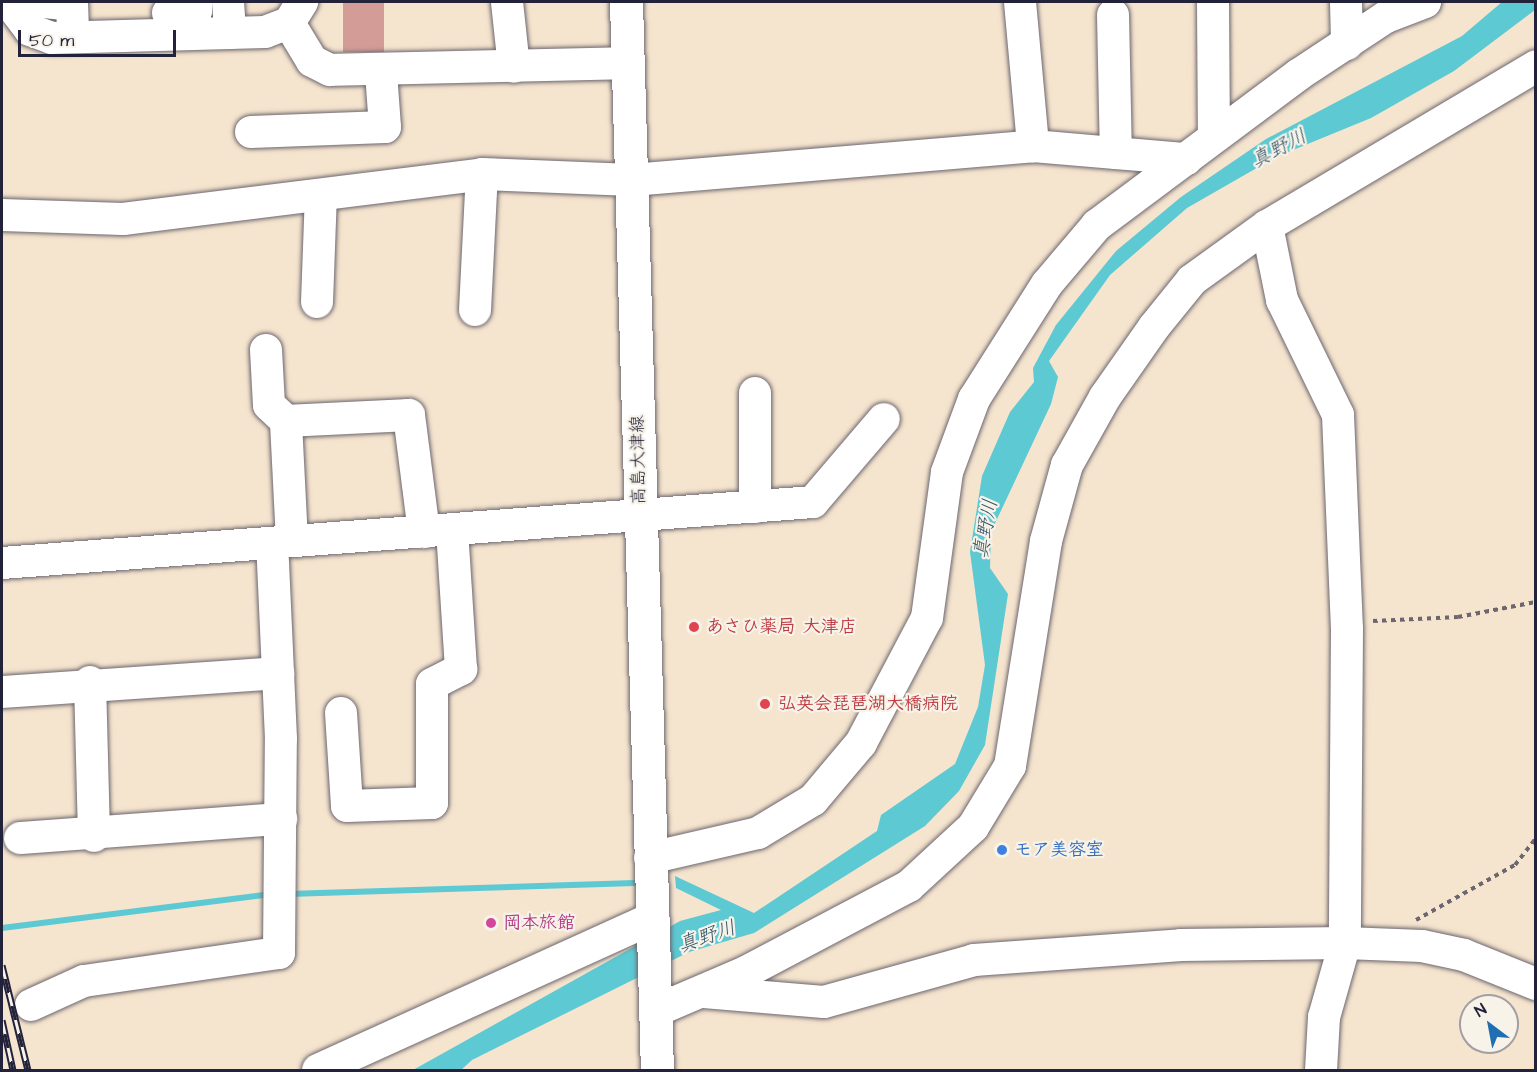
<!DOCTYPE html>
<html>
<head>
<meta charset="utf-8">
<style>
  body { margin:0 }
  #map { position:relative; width:1537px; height:1072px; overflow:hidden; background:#f5e4ce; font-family:"Architects Daughter","Klee One",sans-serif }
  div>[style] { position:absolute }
  .water>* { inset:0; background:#5cc9d3 }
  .stream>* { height:6px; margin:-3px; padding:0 3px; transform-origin:3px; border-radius:3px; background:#5cc9d3 }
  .building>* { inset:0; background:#d39c97; transform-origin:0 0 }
  .path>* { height:4px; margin-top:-2px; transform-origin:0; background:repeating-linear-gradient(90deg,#6c666e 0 4.5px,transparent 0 9px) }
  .roads { filter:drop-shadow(0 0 2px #6c666e) drop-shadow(0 0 2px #6c666e) }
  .minor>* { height:32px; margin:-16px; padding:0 16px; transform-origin:16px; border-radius:16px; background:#fff }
  .major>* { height:33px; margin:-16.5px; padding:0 16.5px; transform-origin:16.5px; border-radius:16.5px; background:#fff }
  .rail>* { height:7px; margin-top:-3.5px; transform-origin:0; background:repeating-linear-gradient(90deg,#f7f3e8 0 14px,#22223b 0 28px); box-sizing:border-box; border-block:2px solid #22223b }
  .dots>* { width:16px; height:16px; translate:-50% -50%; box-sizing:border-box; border:3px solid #f7f3e8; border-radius:50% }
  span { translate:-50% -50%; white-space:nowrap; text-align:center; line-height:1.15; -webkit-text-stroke:4.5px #f7f3e8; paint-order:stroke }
  .street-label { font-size:18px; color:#22223b }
  .health-label { font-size:18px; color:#be3a42; font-weight:700 }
  .left { translate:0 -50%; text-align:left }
  .shop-label { font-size:18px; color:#366cbe; font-weight:700 }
  .hotel-label { font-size:18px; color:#b23c85; font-weight:700 }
  .water-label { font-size:20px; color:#335469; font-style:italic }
  .frame { position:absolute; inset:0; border:3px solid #22223b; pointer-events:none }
  .north { position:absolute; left:1459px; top:994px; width:60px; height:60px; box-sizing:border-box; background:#f7f3e8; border:2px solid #a29fa3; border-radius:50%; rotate:328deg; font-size:16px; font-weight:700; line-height:24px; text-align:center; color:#22223b }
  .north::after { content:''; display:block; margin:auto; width:21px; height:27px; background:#1f6fb2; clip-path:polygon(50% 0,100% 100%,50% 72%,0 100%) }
  .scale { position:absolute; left:18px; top:30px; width:158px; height:27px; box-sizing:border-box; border:3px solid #22223b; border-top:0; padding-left:8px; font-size:18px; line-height:21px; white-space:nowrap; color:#22223b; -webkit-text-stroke:4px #f7f3e8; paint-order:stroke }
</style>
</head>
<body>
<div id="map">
  <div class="water">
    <i style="clip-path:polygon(1502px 2px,1535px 2px,1535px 10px,1454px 71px,1371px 118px,1276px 157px,1187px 208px,1110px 275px,1049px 361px,1058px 377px,1051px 404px,991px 532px,990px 568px,1008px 594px,985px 745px,959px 791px,925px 826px,754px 933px,689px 952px,472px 1060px,461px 1070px,413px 1070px,680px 921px,721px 910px,676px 888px,675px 876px,754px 913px,877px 831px,881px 815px,955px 764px,978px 707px,985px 665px,970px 552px,982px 476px,1010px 412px,1034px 382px,1033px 368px,1056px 325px,1116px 251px,1181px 197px,1266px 139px,1462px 36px)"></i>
  </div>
  <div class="stream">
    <i style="left:288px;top:894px;width:355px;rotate:-1.8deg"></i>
    <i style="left:2px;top:928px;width:272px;rotate:-7.2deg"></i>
  </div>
  <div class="building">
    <i style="left:343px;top:2px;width:41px;height:50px"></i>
  </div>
  <div class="path">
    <i style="left:1373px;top:621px;width:85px;rotate:-2.7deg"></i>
    <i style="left:1458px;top:617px;width:79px;rotate:-10.9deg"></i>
    <i style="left:1416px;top:920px;width:113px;rotate:-29.1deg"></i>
    <i style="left:1515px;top:865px;width:34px;rotate:-52deg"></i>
  </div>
  <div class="roads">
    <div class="minor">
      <i style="left:9px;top:2px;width:35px;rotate:53deg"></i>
      <i style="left:30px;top:30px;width:23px;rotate:20deg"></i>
      <i style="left:52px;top:38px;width:213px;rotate:-1.6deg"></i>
      <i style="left:265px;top:32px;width:26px;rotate:-21deg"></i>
      <i style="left:289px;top:23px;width:25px;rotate:-58deg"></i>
      <i style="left:44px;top:2px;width:28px;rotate:6deg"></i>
      <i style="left:72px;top:2px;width:35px;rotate:88deg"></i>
      <i style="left:228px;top:2px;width:31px;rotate:86deg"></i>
      <i style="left:507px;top:2px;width:65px;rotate:83.9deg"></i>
      <i style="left:1020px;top:2px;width:145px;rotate:84.8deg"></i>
      <i style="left:1213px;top:2px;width:134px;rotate:89.6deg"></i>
      <i style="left:1346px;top:2px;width:42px;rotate:88.6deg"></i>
      <i style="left:168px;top:13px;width:28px;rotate:-4deg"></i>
      <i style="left:196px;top:11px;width:9px;rotate:-90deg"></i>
      <i style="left:1113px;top:15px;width:138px;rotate:88.8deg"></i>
      <i style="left:289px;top:23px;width:44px;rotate:58.8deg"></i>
      <i style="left:312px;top:61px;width:20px;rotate:27deg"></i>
      <i style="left:330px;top:70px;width:299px;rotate:-1.3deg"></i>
      <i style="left:251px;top:132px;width:134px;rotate:-2.1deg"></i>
      <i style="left:385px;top:127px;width:55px;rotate:-94.2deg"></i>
      <i style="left:2px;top:215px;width:121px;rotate:1.9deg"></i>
      <i style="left:123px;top:219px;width:362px;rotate:-7.1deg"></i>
      <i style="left:482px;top:174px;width:150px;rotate:2.3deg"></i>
      <i style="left:632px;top:180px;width:402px;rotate:-4.8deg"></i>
      <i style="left:1033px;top:146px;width:154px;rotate:4.9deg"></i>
      <i style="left:1267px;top:226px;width:76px;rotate:78.5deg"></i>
      <i style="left:1282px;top:300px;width:128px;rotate:64deg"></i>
      <i style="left:1338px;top:415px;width:214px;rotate:87.6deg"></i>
      <i style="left:1347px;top:629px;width:314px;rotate:90.4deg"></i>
      <i style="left:1345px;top:943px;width:77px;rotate:105.8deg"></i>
      <i style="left:1324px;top:1017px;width:53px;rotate:93.2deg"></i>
      <i style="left:317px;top:302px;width:107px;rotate:-87.9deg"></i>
      <i style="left:475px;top:310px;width:136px;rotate:-87.1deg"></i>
      <i style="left:266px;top:350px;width:55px;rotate:86.9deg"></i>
      <i style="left:269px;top:405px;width:23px;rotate:43deg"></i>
      <i style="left:755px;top:507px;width:114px;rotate:-90deg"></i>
      <i style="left:292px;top:541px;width:120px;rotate:-92.9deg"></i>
      <i style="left:286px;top:421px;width:123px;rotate:-2.8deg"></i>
      <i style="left:409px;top:415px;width:118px;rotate:82.7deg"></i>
      <i style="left:2px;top:563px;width:813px;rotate:-4.3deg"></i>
      <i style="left:813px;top:502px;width:109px;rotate:-49.5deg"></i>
      <i style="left:90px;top:682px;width:154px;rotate:88.5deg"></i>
      <i style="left:2px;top:692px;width:277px;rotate:-3.9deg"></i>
      <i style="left:341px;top:713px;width:93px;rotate:86.3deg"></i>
      <i style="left:347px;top:806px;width:85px;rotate:-2deg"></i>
      <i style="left:432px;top:803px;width:119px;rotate:-90deg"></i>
      <i style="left:432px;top:684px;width:33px;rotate:-27deg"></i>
      <i style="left:461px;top:669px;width:139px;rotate:-93.7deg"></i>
      <i style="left:20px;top:838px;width:262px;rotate:-4.2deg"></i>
      <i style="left:650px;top:858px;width:111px;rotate:-13deg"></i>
      <i style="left:758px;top:833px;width:64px;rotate:-31deg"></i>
      <i style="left:813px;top:800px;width:75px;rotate:-49.9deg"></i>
      <i style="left:861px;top:743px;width:141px;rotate:-62.2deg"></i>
      <i style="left:927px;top:618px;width:147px;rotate:-82.2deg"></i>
      <i style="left:947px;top:472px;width:78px;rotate:-69.7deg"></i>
      <i style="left:974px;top:399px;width:136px;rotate:-57.6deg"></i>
      <i style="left:1047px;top:284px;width:77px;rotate:-49.7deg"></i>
      <i style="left:1097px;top:225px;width:251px;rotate:-36.7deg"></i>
      <i style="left:1298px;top:75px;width:105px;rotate:-33.4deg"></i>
      <i style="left:1386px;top:17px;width:42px;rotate:-21deg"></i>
      <i style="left:704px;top:992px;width:120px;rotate:4.8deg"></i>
      <i style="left:824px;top:1002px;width:156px;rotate:-15.6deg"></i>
      <i style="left:974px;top:960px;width:208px;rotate:-4.1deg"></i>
      <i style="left:1181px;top:945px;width:164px;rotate:-0.7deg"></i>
      <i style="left:1345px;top:943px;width:77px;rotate:2.2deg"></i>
      <i style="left:1422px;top:946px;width:43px;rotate:12.1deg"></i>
      <i style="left:1464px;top:955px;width:78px;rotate:21.9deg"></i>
      <i style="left:31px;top:1005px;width:58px;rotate:-24.4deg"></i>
      <i style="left:84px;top:981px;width:197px;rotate:-8.2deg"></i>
      <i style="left:279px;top:953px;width:214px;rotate:-89.5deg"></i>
      <i style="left:281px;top:739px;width:196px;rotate:-92.6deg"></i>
      <i style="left:655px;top:1011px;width:99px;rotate:-23.2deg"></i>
      <i style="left:746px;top:972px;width:184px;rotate:-27.8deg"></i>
      <i style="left:909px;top:886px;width:87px;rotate:-42.7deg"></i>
      <i style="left:973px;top:827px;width:71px;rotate:-58.8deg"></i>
      <i style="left:1010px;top:766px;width:228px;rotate:-80.9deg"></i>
      <i style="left:1046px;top:541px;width:79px;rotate:-74.6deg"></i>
      <i style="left:1067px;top:465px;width:78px;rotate:-60.8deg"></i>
      <i style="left:1105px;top:397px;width:85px;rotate:-55deg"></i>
      <i style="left:1154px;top:327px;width:60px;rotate:-51deg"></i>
      <i style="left:1192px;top:280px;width:92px;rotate:-35.8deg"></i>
      <i style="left:1267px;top:226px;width:313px;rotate:-30.7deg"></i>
      <i style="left:318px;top:1070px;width:368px;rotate:-24.4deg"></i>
    </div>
    <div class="major">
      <i style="left:626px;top:2px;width:1068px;rotate:88.34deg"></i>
    </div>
  </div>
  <div class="rail">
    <i style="left:2px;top:965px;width:108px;rotate:76.1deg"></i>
    <i style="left:2px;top:1020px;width:51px;rotate:77.6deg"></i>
  </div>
  <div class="dots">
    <i style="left:694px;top:627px;background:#e0444e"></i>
    <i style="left:765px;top:704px;background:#e0444e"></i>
    <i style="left:1002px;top:850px;background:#3f7fe0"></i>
    <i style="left:491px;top:923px;background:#d1479c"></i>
  </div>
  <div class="street-label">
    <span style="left:639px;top:460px;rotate:-91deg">高島大津線</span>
  </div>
  <div class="health-label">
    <span class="left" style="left:706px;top:627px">あさひ薬局 大津店</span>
    <span class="left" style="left:778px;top:704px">弘英会琵琶湖大橋病院</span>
  </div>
  <div class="shop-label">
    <span class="left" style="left:1014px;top:850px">モア美容室</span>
  </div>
  <div class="hotel-label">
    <span class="left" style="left:503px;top:923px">岡本旅館</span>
  </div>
  <div class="water-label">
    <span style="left:1279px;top:149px;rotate:-28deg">真野川</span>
    <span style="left:986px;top:529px;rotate:-80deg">真野川</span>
    <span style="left:707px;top:937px;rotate:-19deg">真野川</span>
  </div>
  <div class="frame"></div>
  <div class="north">N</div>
  <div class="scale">50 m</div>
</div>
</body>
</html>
